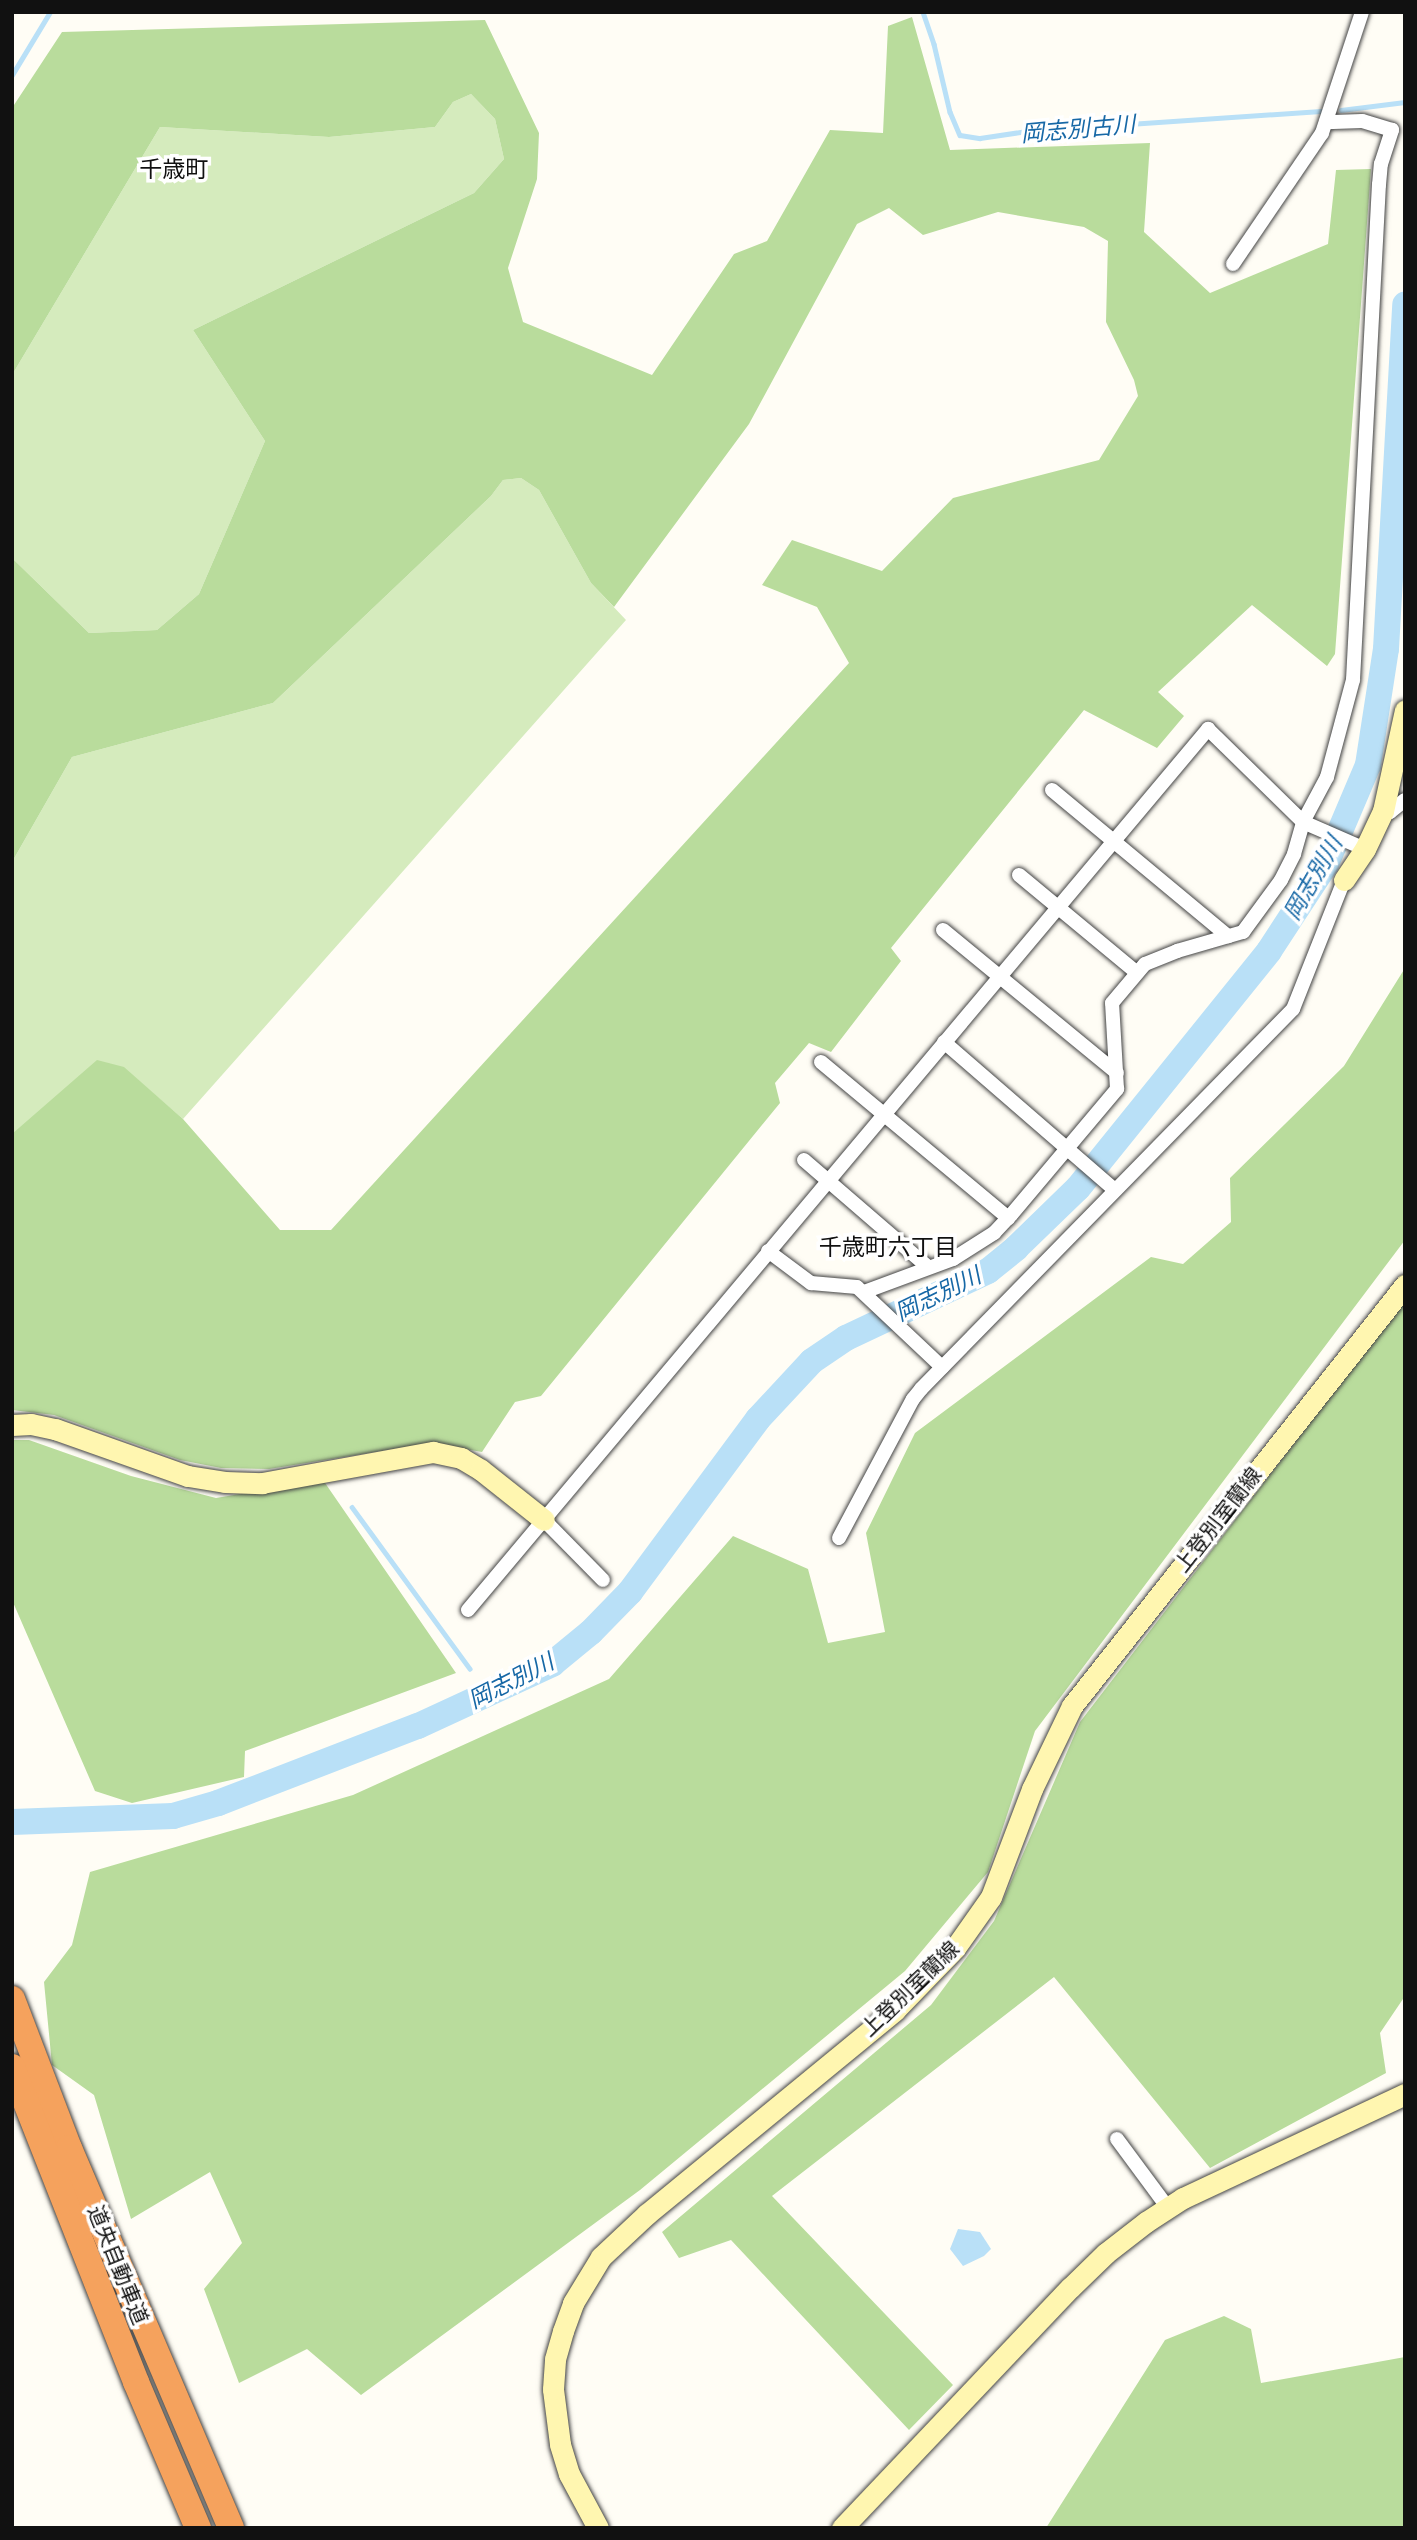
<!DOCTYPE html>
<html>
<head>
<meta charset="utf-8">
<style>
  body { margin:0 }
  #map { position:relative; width:1417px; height:2540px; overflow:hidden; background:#fffdf5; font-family:Lora,"Noto Sans JP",serif }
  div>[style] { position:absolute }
  .green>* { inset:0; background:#d5ebbd }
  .forest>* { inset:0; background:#b9dc9c }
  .water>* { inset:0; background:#b9e0f7 }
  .stream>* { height:4.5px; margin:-2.25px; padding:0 2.25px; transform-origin:2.25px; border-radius:2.25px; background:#b9e0f7 }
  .river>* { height:26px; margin:-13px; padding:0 13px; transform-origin:13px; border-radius:13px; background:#b9e0f7 }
  .roads { filter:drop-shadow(0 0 2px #444) drop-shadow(0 0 2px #444) }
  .street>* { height:14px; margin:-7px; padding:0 7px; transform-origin:7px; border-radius:7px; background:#fff }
  .secondary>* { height:21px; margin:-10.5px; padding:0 10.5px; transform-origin:10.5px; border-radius:10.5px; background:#fff6b0 }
  .highway>* { height:26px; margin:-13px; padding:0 13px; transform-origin:13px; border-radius:13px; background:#f5a25d }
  span { translate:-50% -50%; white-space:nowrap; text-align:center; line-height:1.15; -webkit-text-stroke:7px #fff; paint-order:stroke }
  .street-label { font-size:21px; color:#111 }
  .water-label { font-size:23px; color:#1768a6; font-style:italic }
  .neighbourhood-label { font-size:23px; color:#111 }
  .frame { position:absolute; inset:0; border:14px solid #111; pointer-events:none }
</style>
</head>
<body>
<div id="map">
  <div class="green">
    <i style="clip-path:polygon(471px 94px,495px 119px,504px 159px,474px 193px,193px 330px,265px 441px,199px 594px,157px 630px,89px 633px,12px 558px,12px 375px,160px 127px,329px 137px,435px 127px,453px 102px)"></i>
    <i style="clip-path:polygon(521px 478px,539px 490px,591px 583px,626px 620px,183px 1119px,124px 1068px,12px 1134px,12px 862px,72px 757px,273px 703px,491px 496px,503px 480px)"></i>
  </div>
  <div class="forest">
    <i style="clip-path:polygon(912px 17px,950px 150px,1150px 143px,1144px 232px,1210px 293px,1328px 244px,1336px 170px,1371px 169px,1335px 654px,1327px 666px,1252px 605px,1158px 692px,1184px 716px,1157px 748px,1084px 710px,891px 948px,901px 961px,831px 1052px,809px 1043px,775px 1083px,780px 1103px,541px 1396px,515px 1402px,482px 1452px,431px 1443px,269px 1469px,221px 1468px,180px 1460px,54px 1415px,12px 1410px,12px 1134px,97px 1060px,124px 1067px,183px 1119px,280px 1230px,331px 1230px,849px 663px,817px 607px,762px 585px,792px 540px,882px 571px,953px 498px,1099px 460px,1138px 396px,1134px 380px,1106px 322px,1108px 241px,1084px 227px,998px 212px,923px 235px,889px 208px,857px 224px,749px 424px,614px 607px,591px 583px,539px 490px,521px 478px,503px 480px,491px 496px,273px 703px,72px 757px,12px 862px,12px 558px,89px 633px,157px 630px,199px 594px,265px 441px,193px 330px,474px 193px,504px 159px,495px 119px,471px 94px,453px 102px,435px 127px,329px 137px,160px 127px,12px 375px,12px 108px,62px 32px,485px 20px,539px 133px,537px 179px,508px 268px,523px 322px,652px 375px,734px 254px,767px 241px,830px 130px,883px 133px,888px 26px)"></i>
    <i style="clip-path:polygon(1405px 968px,1405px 1240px,1035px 1731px,988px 1872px,905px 1971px,640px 2190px,361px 2395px,307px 2349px,239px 2383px,204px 2289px,242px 2243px,210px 2172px,131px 2219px,94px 2095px,52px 2065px,44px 1982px,72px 1945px,90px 1872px,353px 1795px,609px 1679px,733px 1536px,808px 1569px,828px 1643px,885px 1632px,866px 1533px,915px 1433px,1151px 1257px,1183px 1264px,1231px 1222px,1230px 1178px,1344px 1066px)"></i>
    <i style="clip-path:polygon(1405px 1299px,1405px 1996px,1380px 2033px,1386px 2073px,1210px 2168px,1054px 1977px,772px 2196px,953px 2385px,909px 2430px,731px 2240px,679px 2258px,662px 2232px,931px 2005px,994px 1921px,1080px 1722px)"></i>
    <i style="clip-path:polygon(12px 1440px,29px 1440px,131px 1476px,216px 1498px,323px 1480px,456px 1673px,245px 1751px,244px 1777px,132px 1803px,95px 1791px,12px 1600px)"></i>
    <i style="clip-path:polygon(1224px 2316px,1251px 2329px,1261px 2383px,1405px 2357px,1405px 2528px,1046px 2528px,1165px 2340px)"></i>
  </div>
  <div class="water">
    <i style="clip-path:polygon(958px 2229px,980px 2232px,991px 2249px,984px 2256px,963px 2266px,950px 2249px)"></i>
  </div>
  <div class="stream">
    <i style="left:923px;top:12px;width:34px;rotate:71deg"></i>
    <i style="left:934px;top:44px;width:70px;rotate:76.8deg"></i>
    <i style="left:950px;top:112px;width:25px;rotate:67deg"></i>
    <i style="left:960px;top:135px;width:20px;rotate:9deg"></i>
    <i style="left:980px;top:138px;width:48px;rotate:-8.5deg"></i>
    <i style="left:1027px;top:131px;width:298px;rotate:-3.9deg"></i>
    <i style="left:12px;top:75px;width:74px;rotate:-58.9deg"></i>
    <i style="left:1341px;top:110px;width:64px;rotate:-7.1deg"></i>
    <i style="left:352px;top:1507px;width:200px;rotate:53.9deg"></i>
  </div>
  <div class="river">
    <i style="left:12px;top:1822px;width:161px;rotate:-2.1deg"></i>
    <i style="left:173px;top:1816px;width:47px;rotate:-16.1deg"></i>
    <i style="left:218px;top:1803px;width:214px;rotate:-21.1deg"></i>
    <i style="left:418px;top:1726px;width:148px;rotate:-24.8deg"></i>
    <i style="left:552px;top:1664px;width:50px;rotate:-39.4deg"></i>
    <i style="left:591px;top:1632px;width:56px;rotate:-45.7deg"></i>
    <i style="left:630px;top:1592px;width:215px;rotate:-53.5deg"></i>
    <i style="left:758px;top:1419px;width:79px;rotate:-47deg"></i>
    <i style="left:812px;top:1361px;width:41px;rotate:-34.1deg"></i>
    <i style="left:846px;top:1338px;width:157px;rotate:-25.3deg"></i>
    <i style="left:988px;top:1271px;width:36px;rotate:-39deg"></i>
    <i style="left:1016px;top:1248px;width:86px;rotate:-44.1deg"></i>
    <i style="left:1078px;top:1188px;width:304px;rotate:-51.1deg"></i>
    <i style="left:1269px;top:951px;width:104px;rotate:-56.8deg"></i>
    <i style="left:1326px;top:864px;width:108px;rotate:-67deg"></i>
    <i style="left:1368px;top:765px;width:117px;rotate:-81.2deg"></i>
    <i style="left:1386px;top:649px;width:345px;rotate:-86.8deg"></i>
  </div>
  <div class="roads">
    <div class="street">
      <i style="left:1233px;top:264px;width:158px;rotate:-55.8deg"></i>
      <i style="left:1322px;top:133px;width:127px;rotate:-71.7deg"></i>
      <i style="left:1052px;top:790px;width:229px;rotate:39.7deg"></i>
      <i style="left:1383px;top:811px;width:7px;rotate:8deg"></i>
      <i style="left:1390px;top:812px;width:19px;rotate:-39deg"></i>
      <i style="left:1019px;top:875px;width:153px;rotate:39.7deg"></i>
      <i style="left:943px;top:930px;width:225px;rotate:39.4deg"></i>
      <i style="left:944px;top:1042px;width:226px;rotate:40.9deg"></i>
      <i style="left:821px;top:1062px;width:244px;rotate:39.8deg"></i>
      <i style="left:804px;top:1160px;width:162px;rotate:40.8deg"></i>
      <i style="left:768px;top:1251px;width:54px;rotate:36.7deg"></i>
      <i style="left:811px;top:1283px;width:46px;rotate:5deg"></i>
      <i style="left:857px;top:1287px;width:117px;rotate:43.3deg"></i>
      <i style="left:864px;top:1292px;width:95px;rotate:-20.3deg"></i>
      <i style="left:953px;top:1259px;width:49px;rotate:-32.4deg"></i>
      <i style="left:994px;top:1233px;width:25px;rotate:-47deg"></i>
      <i style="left:1011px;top:1215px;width:165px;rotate:-49.9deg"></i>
      <i style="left:1117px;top:1089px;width:86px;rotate:-93.3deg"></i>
      <i style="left:1112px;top:1003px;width:51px;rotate:-49.8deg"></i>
      <i style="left:1145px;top:964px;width:35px;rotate:-22deg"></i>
      <i style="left:1177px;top:951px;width:69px;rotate:-16.1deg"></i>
      <i style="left:1243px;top:932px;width:64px;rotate:-53.8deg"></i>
      <i style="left:1281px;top:880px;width:29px;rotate:-63deg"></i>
      <i style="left:1294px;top:854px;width:33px;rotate:-74deg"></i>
      <i style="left:1303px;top:822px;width:51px;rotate:-61.9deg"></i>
      <i style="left:1327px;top:777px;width:100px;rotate:-75deg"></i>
      <i style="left:1353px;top:680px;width:496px;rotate:-87deg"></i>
      <i style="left:1379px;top:185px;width:21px;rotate:-85deg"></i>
      <i style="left:1381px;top:164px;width:36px;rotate:-72deg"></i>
      <i style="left:1392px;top:130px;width:31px;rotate:-163deg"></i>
      <i style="left:1362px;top:121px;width:36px;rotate:178deg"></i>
      <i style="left:544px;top:1520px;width:84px;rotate:45.5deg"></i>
      <i style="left:839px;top:1538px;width:157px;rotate:-62deg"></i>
      <i style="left:913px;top:1399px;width:13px;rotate:-51deg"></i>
      <i style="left:921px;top:1389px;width:532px;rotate:-45.61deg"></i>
      <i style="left:1293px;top:1009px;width:139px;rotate:-68.4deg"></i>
      <i style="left:468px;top:1610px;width:1151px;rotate:-49.97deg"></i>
      <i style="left:1208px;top:729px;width:133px;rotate:44.4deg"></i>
      <i style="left:1303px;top:822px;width:68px;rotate:23.5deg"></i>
      <i style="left:1117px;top:2139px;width:86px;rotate:53.5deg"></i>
    </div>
    <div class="secondary">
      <i style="left:1344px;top:880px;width:37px;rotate:-56deg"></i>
      <i style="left:1365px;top:849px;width:42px;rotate:-64.7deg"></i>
      <i style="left:1383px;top:811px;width:103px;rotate:-77.7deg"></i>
      <i style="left:12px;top:1425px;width:19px;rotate:-3deg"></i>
      <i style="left:31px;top:1424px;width:25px;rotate:12deg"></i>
      <i style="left:55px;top:1429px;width:141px;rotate:19.5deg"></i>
      <i style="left:188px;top:1476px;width:37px;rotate:9deg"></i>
      <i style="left:225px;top:1482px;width:37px;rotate:2deg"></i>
      <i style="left:262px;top:1483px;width:174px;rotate:-10.3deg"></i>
      <i style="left:433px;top:1452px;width:29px;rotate:12deg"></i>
      <i style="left:461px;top:1458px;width:23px;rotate:31deg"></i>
      <i style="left:481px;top:1470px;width:80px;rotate:38.4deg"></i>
      <i style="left:598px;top:2528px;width:61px;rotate:-118.2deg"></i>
      <i style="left:569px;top:2474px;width:31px;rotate:-107deg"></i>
      <i style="left:560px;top:2444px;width:55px;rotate:-97.3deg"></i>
      <i style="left:553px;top:2389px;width:30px;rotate:-86deg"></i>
      <i style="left:555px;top:2359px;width:29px;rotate:-74deg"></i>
      <i style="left:563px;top:2331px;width:30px;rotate:-70deg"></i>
      <i style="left:573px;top:2303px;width:54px;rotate:-58.7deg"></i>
      <i style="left:601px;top:2257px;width:63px;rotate:-43.1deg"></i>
      <i style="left:647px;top:2214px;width:321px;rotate:-39.4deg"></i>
      <i style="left:895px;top:2010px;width:86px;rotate:-45.9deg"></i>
      <i style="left:955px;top:1948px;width:62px;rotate:-54.8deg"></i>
      <i style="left:991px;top:1897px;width:116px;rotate:-69.2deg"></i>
      <i style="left:1032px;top:1789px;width:92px;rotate:-64.3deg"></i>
      <i style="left:1072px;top:1706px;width:537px;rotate:-51.66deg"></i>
      <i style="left:842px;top:2528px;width:331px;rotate:-46.5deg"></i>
      <i style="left:1070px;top:2288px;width:50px;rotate:-44.2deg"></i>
      <i style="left:1106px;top:2253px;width:51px;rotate:-37.8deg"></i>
      <i style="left:1146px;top:2222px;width:44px;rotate:-33deg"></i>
      <i style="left:1183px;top:2198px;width:245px;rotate:-25.1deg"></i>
    </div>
    <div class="highway">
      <i style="left:12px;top:1999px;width:160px;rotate:69.1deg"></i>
      <i style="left:69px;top:2148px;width:413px;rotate:66.9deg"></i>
      <i style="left:12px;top:2067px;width:339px;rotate:68.5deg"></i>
      <i style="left:136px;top:2382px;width:159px;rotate:67deg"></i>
    </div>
  </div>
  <div class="street-label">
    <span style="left:1218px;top:1520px;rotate:-52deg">上登別室蘭線</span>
    <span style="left:910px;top:1989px;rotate:-44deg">上登別室蘭線</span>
    <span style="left:118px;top:2265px;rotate:68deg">道央自動車道</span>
  </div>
  <div class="water-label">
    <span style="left:1078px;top:129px;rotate:-5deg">岡志別古川</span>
    <span style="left:1313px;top:878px;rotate:-60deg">岡志別川</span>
    <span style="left:938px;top:1294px;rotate:-26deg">岡志別川</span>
    <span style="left:511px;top:1681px;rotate:-27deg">岡志別川</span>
  </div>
  <div class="neighbourhood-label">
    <span style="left:174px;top:169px">千歳町</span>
    <span style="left:888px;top:1247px">千歳町六丁目</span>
  </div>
  <div class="frame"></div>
</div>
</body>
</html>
